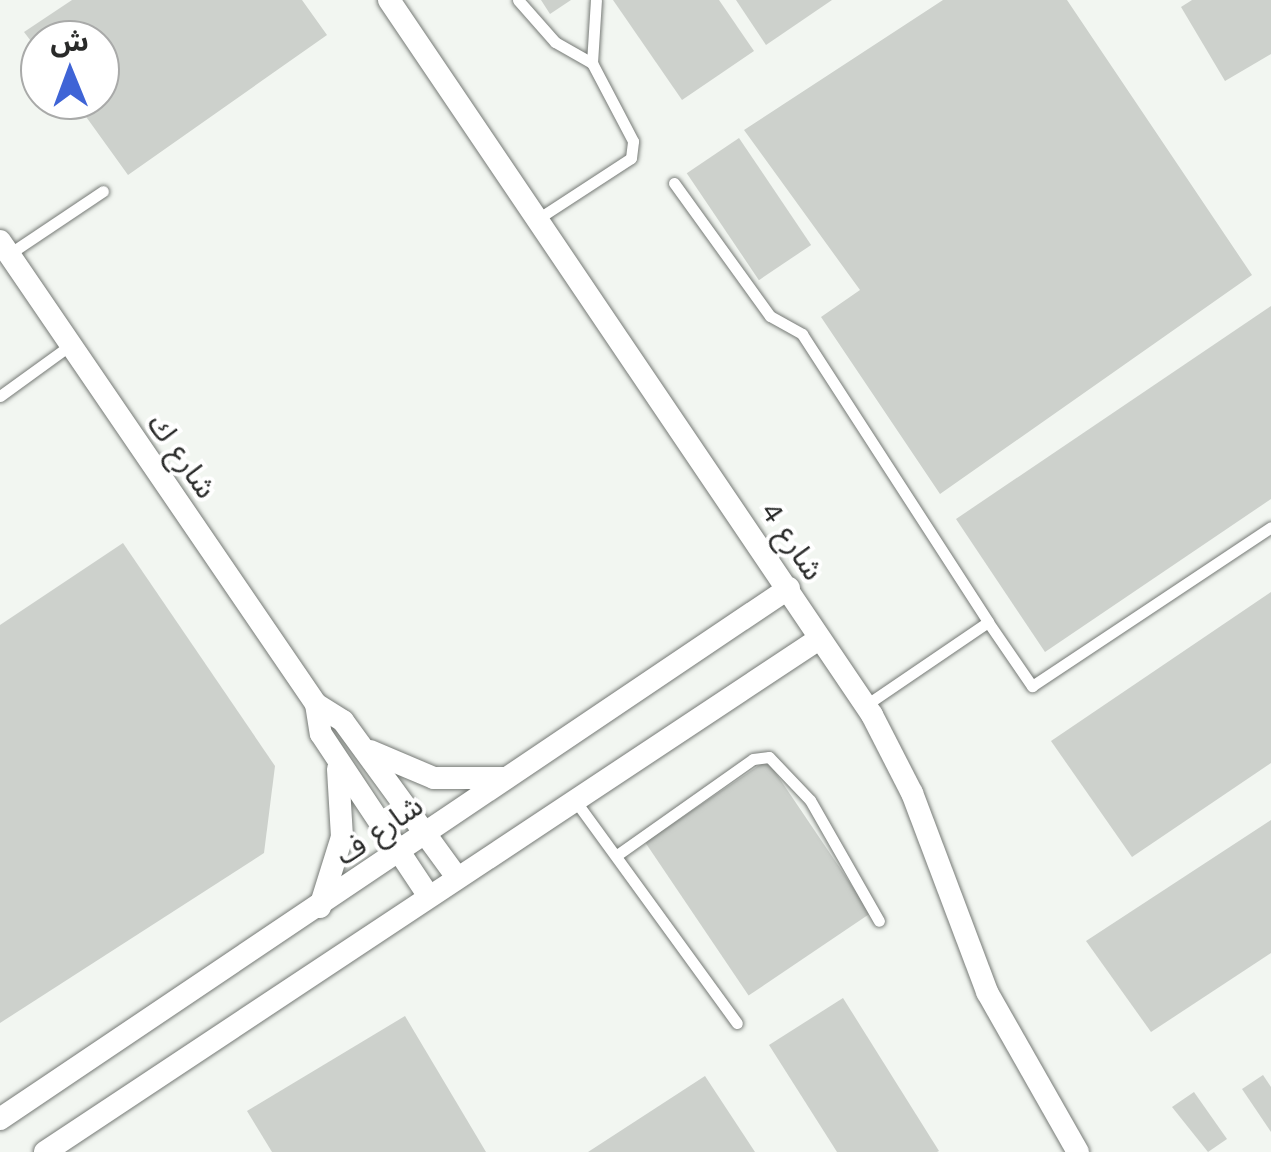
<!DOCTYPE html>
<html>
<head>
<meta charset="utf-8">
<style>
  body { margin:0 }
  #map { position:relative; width:1271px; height:1152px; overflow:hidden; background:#f2f6f1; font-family:"Work Sans","Noto Sans Arabic",sans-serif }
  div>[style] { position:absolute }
  .building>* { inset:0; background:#cdd1cc; transform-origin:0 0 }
  .roads { filter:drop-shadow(0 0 2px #767a76) drop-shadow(0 0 2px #767a76) }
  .service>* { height:11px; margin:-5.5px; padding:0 5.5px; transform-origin:5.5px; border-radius:5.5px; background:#fff }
  .minor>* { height:22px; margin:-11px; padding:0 11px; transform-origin:11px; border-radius:11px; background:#fff }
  span { translate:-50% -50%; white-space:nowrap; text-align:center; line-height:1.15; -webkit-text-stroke:8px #fff; paint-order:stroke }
  .street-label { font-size:30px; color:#292a29 }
  .north { position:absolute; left:20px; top:20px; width:100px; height:100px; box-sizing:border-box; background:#fff; border:2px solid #a9aaa9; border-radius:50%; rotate:359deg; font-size:28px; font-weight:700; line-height:40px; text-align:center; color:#292a29 }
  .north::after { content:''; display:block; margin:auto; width:35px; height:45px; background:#3f64d6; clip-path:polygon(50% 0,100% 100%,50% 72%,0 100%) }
</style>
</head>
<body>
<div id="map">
  <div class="building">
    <i style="clip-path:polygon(72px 0,302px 0,327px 35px,128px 175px,74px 100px,100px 100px,100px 40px,40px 40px,40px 53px,24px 32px)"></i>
    <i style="clip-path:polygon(541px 0,571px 0,550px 14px)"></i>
    <i style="clip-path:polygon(613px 0,719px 0,754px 51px,682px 100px)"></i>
    <i style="clip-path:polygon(736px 0,832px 0,766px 45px)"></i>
    <i style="clip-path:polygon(943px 0,1067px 0,1252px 275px,940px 494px,821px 317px,860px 290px,744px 130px)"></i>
    <i style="clip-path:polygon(1192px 0,1271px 0,1271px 54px,1225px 81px,1181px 7px)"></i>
    <i style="left:739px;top:138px;width:129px;height:63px;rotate:56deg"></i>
    <i style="clip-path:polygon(1271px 306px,1271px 499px,1045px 652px,956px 519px)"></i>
    <i style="clip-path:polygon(123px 543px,275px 766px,264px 853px,0 1023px,0 625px)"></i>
    <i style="clip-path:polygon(1271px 592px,1271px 763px,1132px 857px,1051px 741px)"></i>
    <i style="left:767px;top:760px;width:185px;height:147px;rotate:56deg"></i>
    <i style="clip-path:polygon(1271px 820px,1271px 953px,1151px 1032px,1086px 941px)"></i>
    <i style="clip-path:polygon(843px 998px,939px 1151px,937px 1152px,837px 1152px,769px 1045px)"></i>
    <i style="clip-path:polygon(405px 1016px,486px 1152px,272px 1152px,247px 1111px)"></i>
    <i style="clip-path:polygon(1263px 1075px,1271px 1087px,1271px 1132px,1242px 1089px)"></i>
    <i style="clip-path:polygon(705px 1076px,755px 1152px,588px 1152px)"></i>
    <i style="clip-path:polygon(1194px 1092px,1227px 1139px,1208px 1152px,1172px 1107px)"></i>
  </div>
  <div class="roads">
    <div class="service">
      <i style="left:518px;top:0;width:56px;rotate:48.6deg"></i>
      <i style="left:555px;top:42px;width:43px;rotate:29.6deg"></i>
      <i style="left:674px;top:183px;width:164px;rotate:54.2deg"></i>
      <i style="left:770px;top:316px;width:37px;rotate:29deg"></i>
      <i style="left:802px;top:334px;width:343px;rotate:57.1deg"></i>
      <i style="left:988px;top:622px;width:148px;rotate:145.8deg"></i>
      <i style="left:536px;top:220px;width:113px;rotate:-33.1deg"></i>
      <i style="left:631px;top:158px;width:17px;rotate:-83deg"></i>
      <i style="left:633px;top:141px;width:88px;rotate:-117.7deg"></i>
      <i style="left:592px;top:63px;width:63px;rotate:-86.4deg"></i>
      <i style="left:9px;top:254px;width:113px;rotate:-33.8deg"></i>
      <i style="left:0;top:396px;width:85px;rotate:-35.9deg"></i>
      <i style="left:988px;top:622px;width:78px;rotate:55.5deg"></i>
      <i style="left:1032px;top:686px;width:287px;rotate:-33.6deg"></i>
      <i style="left:574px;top:799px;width:277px;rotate:54deg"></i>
      <i style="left:617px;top:855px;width:166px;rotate:-35.2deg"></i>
      <i style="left:753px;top:759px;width:16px;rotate:-7deg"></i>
      <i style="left:769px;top:757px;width:59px;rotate:46.4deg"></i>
      <i style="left:810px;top:800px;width:139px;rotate:60.3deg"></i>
    </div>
    <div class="minor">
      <i style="left:389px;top:0;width:863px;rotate:55.96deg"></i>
      <i style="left:872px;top:715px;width:88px;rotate:62.9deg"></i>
      <i style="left:912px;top:793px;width:213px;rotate:69.3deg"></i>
      <i style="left:987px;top:992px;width:184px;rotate:60.4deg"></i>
      <i style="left:0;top:241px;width:561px;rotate:55.69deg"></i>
      <i style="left:316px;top:704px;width:32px;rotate:32deg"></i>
      <i style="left:343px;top:721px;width:192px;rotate:53.9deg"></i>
      <i style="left:316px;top:704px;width:30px;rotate:81deg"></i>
      <i style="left:321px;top:734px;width:193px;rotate:56.4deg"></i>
      <i style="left:370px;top:751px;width:69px;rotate:22.9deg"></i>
      <i style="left:434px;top:778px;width:72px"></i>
      <i style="left:320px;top:907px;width:73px;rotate:-72.6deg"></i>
      <i style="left:342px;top:837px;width:68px;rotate:-93.4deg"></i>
      <i style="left:0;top:1119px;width:951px;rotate:-33.94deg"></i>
      <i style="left:45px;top:1152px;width:929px;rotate:-33.54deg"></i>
    </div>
  </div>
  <div class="street-label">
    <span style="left:182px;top:456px;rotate:55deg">شارع ك</span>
    <span style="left:792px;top:541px;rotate:56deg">شارع 4</span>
    <span style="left:379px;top:830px;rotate:-34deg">شارع ف</span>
  </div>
  <div class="north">ش</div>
</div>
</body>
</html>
